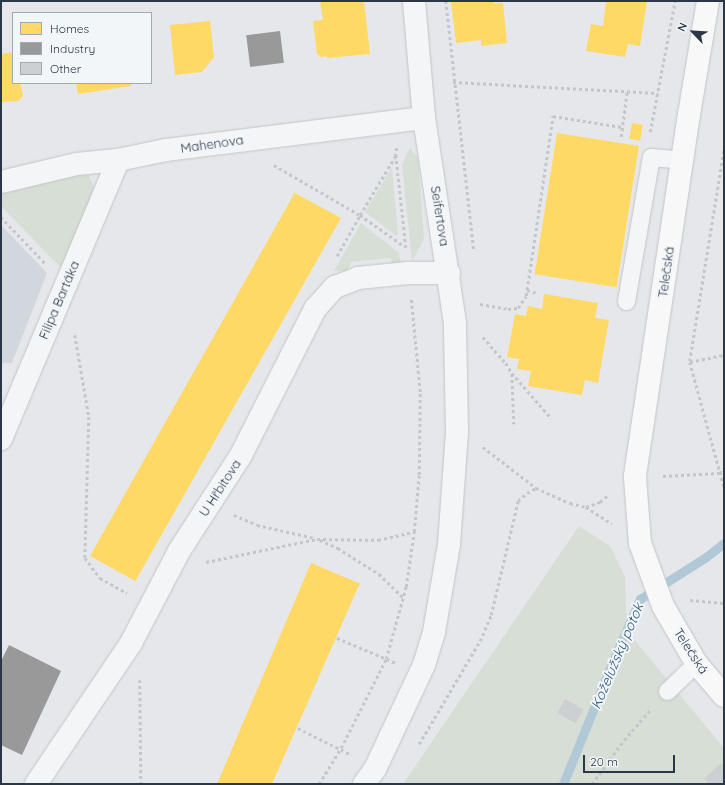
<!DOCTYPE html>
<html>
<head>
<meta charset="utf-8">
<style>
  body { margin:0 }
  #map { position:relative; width:725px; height:785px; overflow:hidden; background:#e5e7ea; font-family:Quicksand,sans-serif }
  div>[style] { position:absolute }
  .built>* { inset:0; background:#d2d7dd }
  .green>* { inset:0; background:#d6ded5 }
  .homes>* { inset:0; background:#ffd966; transform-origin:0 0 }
  .industry>* { inset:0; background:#999; transform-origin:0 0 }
  .stream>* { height:9px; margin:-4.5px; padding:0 4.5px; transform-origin:4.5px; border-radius:4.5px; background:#b1c8d7 }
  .building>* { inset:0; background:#cdcfd2; transform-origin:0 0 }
  .path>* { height:2.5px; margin-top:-1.25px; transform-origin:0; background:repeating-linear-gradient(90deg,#c3c6ca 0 3px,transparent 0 6px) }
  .roads { filter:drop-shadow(0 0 1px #c3c5c8) drop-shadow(0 0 1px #c3c5c8) }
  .lane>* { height:17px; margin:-8.5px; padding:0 8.5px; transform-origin:8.5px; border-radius:8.5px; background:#f4f5f7 }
  .street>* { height:22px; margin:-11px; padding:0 11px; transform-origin:11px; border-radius:11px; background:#f4f5f7 }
  .secondary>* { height:22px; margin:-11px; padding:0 11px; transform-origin:11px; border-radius:11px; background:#f8f8f8 }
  span { translate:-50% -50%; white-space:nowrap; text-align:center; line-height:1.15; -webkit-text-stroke:4px #f3f6f9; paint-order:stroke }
  .street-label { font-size:13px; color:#293746 }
  .water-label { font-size:14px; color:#2f5b7e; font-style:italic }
  .frame { position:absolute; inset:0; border:2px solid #293746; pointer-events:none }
  .legend { position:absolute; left:12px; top:12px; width:140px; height:72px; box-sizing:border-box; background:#f3f6f9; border:1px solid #a2aab1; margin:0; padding:5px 7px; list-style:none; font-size:12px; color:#293746 }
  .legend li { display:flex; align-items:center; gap:8px; height:20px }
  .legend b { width:20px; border:1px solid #a2aab1 }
  .north { position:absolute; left:673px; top:12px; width:40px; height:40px; -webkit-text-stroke:3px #f3f6f9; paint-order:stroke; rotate:295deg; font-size:11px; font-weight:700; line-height:16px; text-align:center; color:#293746 }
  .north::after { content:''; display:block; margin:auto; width:14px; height:18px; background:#293746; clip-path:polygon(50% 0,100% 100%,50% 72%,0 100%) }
  .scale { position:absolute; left:583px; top:755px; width:92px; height:18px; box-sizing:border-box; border:2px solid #293746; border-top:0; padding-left:5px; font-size:12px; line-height:14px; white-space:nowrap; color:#293746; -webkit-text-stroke:3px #f3f6f9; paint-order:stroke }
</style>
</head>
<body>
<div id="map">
  <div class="built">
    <i style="clip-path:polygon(1px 225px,47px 273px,12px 363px,1px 363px)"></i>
  </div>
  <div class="green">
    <i style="clip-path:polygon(410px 148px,418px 158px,424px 239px,412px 261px,402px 164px)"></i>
    <i style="clip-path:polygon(392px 168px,398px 237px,365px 212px)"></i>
    <i style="clip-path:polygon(82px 174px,89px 175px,94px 188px,63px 270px,1px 206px,1px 192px)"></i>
    <i style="clip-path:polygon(361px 223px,399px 253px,401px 267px,392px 267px,391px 258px,351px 262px,348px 271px,334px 271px)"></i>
    <i style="clip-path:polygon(579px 526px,610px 546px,625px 577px,627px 631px,724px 748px,724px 784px,403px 784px)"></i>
  </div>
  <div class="homes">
    <i style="clip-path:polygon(320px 1px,364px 1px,370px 54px,327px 58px,327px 56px,321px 57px,317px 54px,313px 21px,323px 20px)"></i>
    <i style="clip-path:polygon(451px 1px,494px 1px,494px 4px,503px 3px,507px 43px,481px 46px,481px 40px,456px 43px)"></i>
    <i style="clip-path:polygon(606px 1px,647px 1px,640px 46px,628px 44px,625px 57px,586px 51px,591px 24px,603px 26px)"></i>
    <i style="clip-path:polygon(210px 21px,214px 57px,202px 72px,175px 75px,170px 25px)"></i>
    <i style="clip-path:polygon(13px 52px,13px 83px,20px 83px,23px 95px,19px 101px,1px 102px,1px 54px)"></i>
    <i style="clip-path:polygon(76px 83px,131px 83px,131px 86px,78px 94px)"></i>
    <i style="left:632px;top:123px;width:11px;height:16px;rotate:10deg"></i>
    <i style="left:557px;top:133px;width:83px;height:143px;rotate:9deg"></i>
    <i style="clip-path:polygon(293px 192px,341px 218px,136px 580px,137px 582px,90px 556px,294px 194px)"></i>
    <i style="clip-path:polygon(544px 294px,598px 303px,595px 318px,609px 320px,598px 383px,585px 380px,582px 395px,528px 386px,531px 371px,517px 369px,519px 359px,507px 357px,515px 314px,526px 316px,528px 306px,542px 309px)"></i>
    <i style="clip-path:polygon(311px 563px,361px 584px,359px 585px,272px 784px,217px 784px)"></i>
  </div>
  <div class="industry">
    <i style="left:280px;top:31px;width:32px;height:34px;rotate:83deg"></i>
    <i style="clip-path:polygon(9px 645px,61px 671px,22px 755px,1px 745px,1px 661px)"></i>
  </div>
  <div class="stream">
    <i style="left:563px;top:784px;width:133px;rotate:-67.9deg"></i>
    <i style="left:613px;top:661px;width:68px;rotate:-66.5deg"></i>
    <i style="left:640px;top:599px;width:78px;rotate:-32.5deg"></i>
    <i style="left:706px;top:557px;width:23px;rotate:-38deg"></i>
  </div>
  <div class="building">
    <i style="left:565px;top:699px;width:21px;height:16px;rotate:29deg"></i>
    <i style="clip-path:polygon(721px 763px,724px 766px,724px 784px,709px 784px,704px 779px)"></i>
  </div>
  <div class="path">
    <i style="left:446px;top:1px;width:251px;rotate:83.6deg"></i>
    <i style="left:453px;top:82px;width:205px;rotate:3.1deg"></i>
    <i style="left:650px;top:132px;width:133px;rotate:-79.2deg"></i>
    <i style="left:621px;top:137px;width:46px;rotate:-82.6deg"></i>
    <i style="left:397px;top:148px;width:7px;rotate:98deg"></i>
    <i style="left:396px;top:155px;width:93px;rotate:83.8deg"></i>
    <i style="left:724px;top:151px;width:214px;rotate:99.2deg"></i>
    <i style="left:690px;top:362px;width:130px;rotate:74.8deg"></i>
    <i style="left:274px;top:165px;width:99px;rotate:30.2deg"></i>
    <i style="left:360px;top:215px;width:54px;rotate:35.2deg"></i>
    <i style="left:1px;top:217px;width:64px;rotate:46.3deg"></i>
    <i style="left:337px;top:256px;width:47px;rotate:-60.7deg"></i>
    <i style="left:360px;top:215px;width:70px;rotate:-59deg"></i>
    <i style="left:527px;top:290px;width:10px;rotate:17deg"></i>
    <i style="left:480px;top:304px;width:28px;rotate:10deg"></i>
    <i style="left:508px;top:309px;width:10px;rotate:-6deg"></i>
    <i style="left:518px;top:308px;width:14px;rotate:-56deg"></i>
    <i style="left:526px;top:296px;width:182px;rotate:-81.5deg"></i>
    <i style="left:553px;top:116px;width:70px;rotate:9.1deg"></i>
    <i style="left:75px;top:335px;width:83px;rotate:80.3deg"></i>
    <i style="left:89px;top:417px;width:141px;rotate:91.6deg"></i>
    <i style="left:85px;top:558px;width:25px;rotate:53deg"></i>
    <i style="left:100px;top:578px;width:31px;rotate:29deg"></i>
    <i style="left:483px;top:337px;width:35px;rotate:49deg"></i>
    <i style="left:506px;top:363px;width:12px;rotate:59deg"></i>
    <i style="left:512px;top:373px;width:60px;rotate:49.1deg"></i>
    <i style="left:690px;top:362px;width:35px;rotate:-12deg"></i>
    <i style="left:512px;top:374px;width:50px;rotate:87.7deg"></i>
    <i style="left:483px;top:447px;width:67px;rotate:37.7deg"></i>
    <i style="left:663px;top:476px;width:56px;rotate:-3.1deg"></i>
    <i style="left:719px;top:473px;width:5px;rotate:-22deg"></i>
    <i style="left:586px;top:507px;width:31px;rotate:33deg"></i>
    <i style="left:234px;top:515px;width:25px;rotate:23deg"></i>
    <i style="left:257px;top:525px;width:59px;rotate:12.6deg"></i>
    <i style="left:320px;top:540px;width:20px;rotate:24deg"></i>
    <i style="left:338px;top:548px;width:49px;rotate:32.4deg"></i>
    <i style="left:379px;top:574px;width:33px;rotate:44deg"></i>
    <i style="left:206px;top:562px;width:113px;rotate:-11.7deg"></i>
    <i style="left:317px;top:539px;width:61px;rotate:0.9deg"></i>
    <i style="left:378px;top:540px;width:37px;rotate:-13deg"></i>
    <i style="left:690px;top:600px;width:34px;rotate:5deg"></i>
    <i style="left:337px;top:638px;width:64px;rotate:23deg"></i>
    <i style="left:140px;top:680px;width:104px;rotate:89.4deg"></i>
    <i style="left:298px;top:728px;width:60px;rotate:26.6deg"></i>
    <i style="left:419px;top:744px;width:120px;rotate:-59.4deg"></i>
    <i style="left:480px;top:641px;width:28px;rotate:-67deg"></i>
    <i style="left:491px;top:615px;width:117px;rotate:-76.7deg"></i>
    <i style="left:518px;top:501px;width:12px;rotate:-42deg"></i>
    <i style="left:527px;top:493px;width:10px;rotate:-29deg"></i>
    <i style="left:536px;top:488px;width:37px;rotate:24deg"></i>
    <i style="left:570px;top:503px;width:16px;rotate:14deg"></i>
    <i style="left:586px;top:507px;width:15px;rotate:-20deg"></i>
    <i style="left:600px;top:502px;width:11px;rotate:-41deg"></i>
    <i style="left:319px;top:784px;width:42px;rotate:-58.6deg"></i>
    <i style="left:341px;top:748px;width:100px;rotate:-63.2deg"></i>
    <i style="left:386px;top:659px;width:75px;rotate:-74.5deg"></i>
    <i style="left:406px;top:587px;width:56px;rotate:-81.7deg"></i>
    <i style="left:414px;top:532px;width:57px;rotate:-85deg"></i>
    <i style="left:419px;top:475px;width:83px;rotate:-89.3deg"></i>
    <i style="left:420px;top:392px;width:93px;rotate:-95.5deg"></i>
    <i style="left:592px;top:784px;width:54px;rotate:-54deg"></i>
    <i style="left:624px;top:740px;width:41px;rotate:-48.9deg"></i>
  </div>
  <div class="roads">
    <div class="lane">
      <i style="left:626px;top:301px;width:146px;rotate:-80.2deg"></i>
      <i style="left:651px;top:157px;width:32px;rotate:5deg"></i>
      <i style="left:667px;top:691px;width:40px;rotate:-44deg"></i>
    </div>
    <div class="street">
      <i style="left:1px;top:182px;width:78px;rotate:-13.3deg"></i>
      <i style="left:77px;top:164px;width:41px;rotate:-5.6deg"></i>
      <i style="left:118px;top:160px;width:49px;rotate:-11.8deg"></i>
      <i style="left:166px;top:150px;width:260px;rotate:-7.1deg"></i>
      <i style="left:1px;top:439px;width:303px;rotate:-67.2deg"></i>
      <i style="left:36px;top:784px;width:170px;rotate:-56deg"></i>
      <i style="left:131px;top:643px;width:104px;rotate:-62.4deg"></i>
      <i style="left:179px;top:551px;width:114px;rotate:-57.1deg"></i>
      <i style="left:241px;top:455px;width:164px;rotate:-63.1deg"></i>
      <i style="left:315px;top:309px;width:30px;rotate:-48deg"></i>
      <i style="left:335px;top:287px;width:25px;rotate:-21deg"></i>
      <i style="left:358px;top:278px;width:50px;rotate:-5.7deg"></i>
      <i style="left:408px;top:273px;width:41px"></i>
      <i style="left:364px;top:784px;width:19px;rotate:-54deg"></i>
      <i style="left:375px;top:769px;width:115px;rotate:-64.8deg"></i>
      <i style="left:424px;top:665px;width:34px;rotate:-73deg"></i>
      <i style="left:434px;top:632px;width:89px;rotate:-80.3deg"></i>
      <i style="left:449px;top:544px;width:112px;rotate:-85.9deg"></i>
      <i style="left:457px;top:432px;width:109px;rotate:-91.1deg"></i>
      <i style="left:455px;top:323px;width:207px;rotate:-98.6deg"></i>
      <i style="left:424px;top:118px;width:117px;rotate:-94.9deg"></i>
    </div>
    <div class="secondary">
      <i style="left:708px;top:1px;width:115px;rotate:99.5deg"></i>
      <i style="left:689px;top:114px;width:367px;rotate:98.5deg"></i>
      <i style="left:635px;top:477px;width:66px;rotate:85.7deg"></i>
      <i style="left:640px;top:543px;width:67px;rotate:69.9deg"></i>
      <i style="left:663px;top:606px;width:66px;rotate:59.9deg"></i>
      <i style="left:696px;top:663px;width:43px;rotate:49.7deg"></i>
    </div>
  </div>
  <div class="street-label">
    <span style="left:212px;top:144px;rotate:-8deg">Mahenova</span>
    <span style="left:440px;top:216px;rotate:81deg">Seifertova</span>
    <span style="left:666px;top:272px;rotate:-82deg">Telečská</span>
    <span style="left:59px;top:300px;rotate:-67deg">Filipa Bartáka</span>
    <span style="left:220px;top:488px;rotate:-57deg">U Hřbitova</span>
    <span style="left:691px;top:651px;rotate:57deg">Telečská</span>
  </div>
  <div class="water-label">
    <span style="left:617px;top:656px;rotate:-67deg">Koželužský potok</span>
  </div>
  <div class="frame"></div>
  <ul class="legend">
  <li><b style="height:11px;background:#ffd966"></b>Homes</li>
  <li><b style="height:11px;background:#999"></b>Industry</li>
  <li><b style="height:11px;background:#cdcfd2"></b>Other</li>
  </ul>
  <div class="north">N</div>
  <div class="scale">20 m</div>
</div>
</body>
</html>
